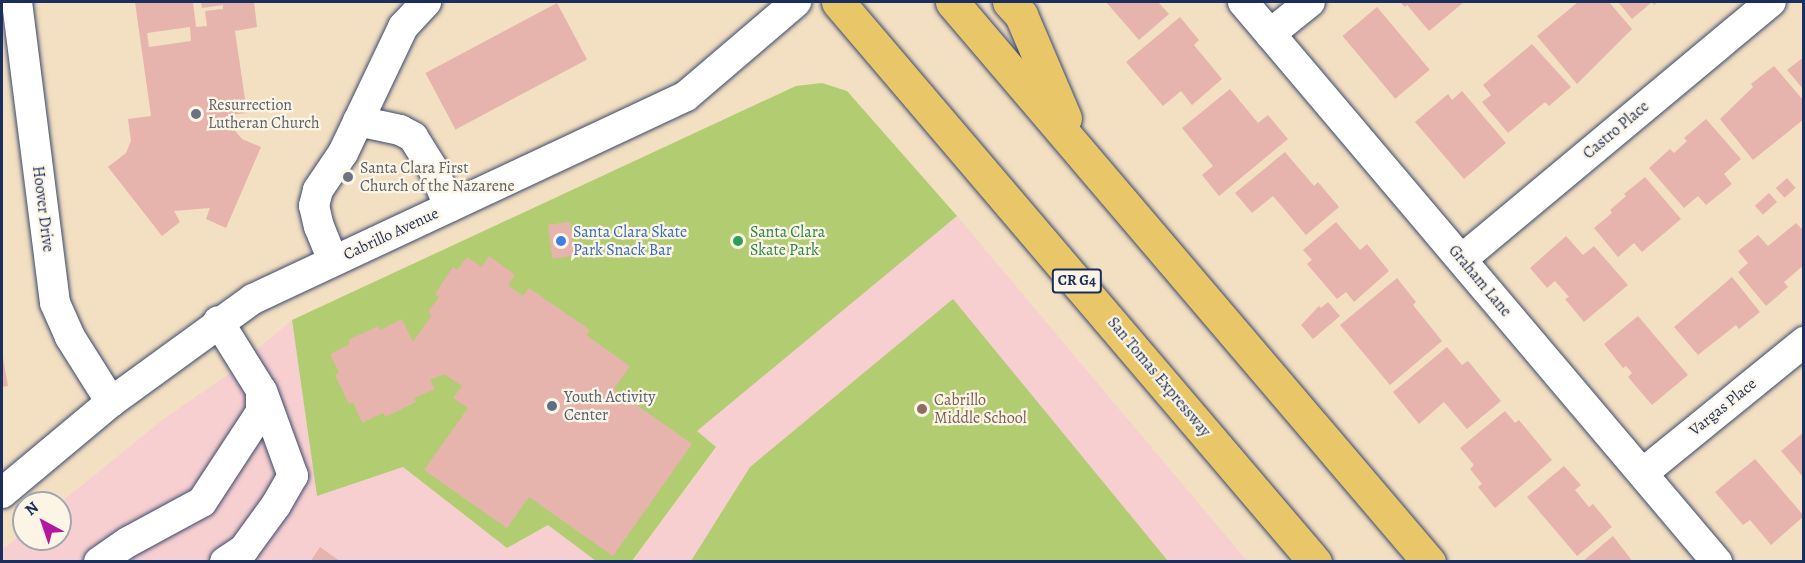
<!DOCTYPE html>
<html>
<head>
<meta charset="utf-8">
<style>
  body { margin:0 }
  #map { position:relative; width:1805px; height:563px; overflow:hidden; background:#f3dfc1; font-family:Alegreya,serif }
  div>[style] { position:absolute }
  .built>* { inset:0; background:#f7cfd0 }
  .green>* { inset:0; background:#b2cc72 }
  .building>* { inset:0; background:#e7b4ad; transform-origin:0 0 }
  .roads { filter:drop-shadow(0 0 2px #3b496d) drop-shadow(0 0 2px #3b496d) }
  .minor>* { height:30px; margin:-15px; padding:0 15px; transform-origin:15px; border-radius:15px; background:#fff }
  .highway>* { height:33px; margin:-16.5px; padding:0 16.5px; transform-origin:16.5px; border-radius:16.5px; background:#e9c769 }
  .dots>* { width:16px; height:16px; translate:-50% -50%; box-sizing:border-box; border:3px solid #fcf5e5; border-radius:50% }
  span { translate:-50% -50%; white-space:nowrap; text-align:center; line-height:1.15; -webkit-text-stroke:4.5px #fcf5e5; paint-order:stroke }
  .shield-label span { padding:2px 4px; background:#fcf5e5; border:2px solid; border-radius:4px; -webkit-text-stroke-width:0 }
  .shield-label { font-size:15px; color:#1b2f5e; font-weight:700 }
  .worship-label { font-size:16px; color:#5b616d }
  .left { translate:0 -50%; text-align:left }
  .street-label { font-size:16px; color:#1b2f5e }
  .shop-label { font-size:16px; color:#366cbe }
  .leisure-label { font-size:16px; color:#27864d }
  .service-label { font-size:16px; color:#4e5e75 }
  .education-label { font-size:16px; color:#785e54 }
  .frame { position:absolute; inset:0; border:3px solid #1b2f5e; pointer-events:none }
  .north { position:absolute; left:12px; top:491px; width:60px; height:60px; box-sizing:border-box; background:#fcf5e5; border:2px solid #a2a6af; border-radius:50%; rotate:320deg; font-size:16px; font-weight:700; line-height:24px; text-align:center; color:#1b2f5e }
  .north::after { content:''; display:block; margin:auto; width:21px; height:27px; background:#b5179e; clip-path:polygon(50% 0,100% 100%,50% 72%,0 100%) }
</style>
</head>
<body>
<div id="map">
  <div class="built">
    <i style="clip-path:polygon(957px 216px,1247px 561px,632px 562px,716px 448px,696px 431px)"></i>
    <i style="clip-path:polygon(292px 320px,317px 495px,403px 467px,507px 548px,548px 525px,596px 561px,2px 562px,2px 550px,24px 532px,24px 539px,60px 539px,60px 503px,165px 418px,226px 376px)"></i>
  </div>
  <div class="green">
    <i style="clip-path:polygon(822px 83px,847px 91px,957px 216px,697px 431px,716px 447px,632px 561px,596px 561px,548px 525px,507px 548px,403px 467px,317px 496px,292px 320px,796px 86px)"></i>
    <i style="clip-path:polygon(953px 299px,1168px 561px,691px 561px,750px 467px)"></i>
  </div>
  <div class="building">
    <i style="clip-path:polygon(evenodd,135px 2px,193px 2px,196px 27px,207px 26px,205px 11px,223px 9px,223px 5px,202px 8px,201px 2px,254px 2px,257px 27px,235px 31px,247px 113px,229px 115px,231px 126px,242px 139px,261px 147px,226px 228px,206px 219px,210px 208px,174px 211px,180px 222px,162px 236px,108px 167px,126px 153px,131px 141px,128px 119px,151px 116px,135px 2px,190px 27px,191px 41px,149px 47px,147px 33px,190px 27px)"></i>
    <i style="clip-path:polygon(1106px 2px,1158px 2px,1169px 14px,1139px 40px)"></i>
    <i style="clip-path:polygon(1400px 2px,1464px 2px,1429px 31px,1407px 5px,1405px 7px)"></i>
    <i style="clip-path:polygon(1578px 2px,1609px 2px,1632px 29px,1577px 84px,1537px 36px)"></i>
    <i style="clip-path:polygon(1618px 2px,1658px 2px,1654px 5px,1652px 2px,1632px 19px)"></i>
    <i style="left:557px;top:3px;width:64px;height:149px;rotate:62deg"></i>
    <i style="left:1377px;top:7px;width:82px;height:45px;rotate:50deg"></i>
    <i style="clip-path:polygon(1180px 17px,1199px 40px,1194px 45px,1222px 79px,1192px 105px,1181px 91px,1163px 106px,1126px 62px)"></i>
    <i style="clip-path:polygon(1532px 44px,1571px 87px,1549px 106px,1545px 102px,1508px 133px,1482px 102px,1491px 95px,1483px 85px)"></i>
    <i style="clip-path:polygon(1804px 57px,1804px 90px,1787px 70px)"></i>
    <i style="clip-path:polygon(1774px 66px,1804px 101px,1804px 119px,1753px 160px,1720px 119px,1753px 87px,1751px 84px)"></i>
    <i style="clip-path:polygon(1230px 89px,1258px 123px,1268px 115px,1288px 139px,1219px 196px,1202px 175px,1213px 166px,1182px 128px)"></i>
    <i style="clip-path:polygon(1462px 91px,1506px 143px,1464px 179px,1415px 122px,1448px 94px,1452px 100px)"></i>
    <i style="clip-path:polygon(1706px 119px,1741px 159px,1724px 174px,1732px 184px,1706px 205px,1698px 196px,1684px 208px,1649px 168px,1670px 149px,1674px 153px,1687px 141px,1684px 138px)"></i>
    <i style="clip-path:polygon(1285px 152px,1314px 186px,1318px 182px,1339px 207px,1306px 235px,1273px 196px,1252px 213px,1235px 193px)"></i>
    <i style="clip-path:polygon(1645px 177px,1681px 219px,1642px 252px,1634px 243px,1618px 257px,1594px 228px,1612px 213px,1610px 210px,1626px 196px,1624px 194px)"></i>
    <i style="left:1787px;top:178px;width:13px;height:15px;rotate:48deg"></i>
    <i style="left:1769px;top:193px;width:12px;height:19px;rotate:48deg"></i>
    <i style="left:570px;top:222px;width:34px;height:22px;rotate:83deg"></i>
    <i style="clip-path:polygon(1336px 222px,1360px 250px,1367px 244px,1389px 271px,1354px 302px,1346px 292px,1337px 299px,1307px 264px,1312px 260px,1303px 250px)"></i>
    <i style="clip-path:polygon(1796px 223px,1804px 231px,1804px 265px,1784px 282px,1788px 287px,1766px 306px,1738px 272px,1748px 263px,1738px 251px,1758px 235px,1768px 246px)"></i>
    <i style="clip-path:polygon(1566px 236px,1583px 255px,1594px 246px,1628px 285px,1584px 322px,1565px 299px,1569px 297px,1555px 281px,1547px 288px,1530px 268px)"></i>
    <i style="clip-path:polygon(489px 256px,515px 275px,508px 285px,523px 296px,529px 288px,590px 330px,586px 335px,630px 366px,614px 389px,692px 444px,613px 556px,529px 497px,507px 528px,424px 470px,468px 408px,453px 398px,462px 386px,444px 374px,430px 380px,435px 389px,414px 398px,416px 402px,385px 417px,383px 413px,362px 423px,353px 402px,349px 404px,335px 375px,339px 373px,330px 354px,350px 344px,348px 340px,378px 326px,380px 330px,402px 319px,413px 342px,432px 315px,428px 312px,439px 297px,435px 294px,453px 267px,457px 270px,467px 257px,482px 267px)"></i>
    <i style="clip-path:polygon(1732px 277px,1760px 312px,1739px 329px,1736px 325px,1698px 355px,1674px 327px)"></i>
    <i style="clip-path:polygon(1397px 278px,1416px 302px,1413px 305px,1442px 341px,1390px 385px,1340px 325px)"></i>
    <i style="clip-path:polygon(1328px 302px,1340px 316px,1313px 339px,1301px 325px,1319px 306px,1321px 308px)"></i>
    <i style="clip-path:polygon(1638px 316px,1688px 375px,1652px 405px,1628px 377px,1632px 373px,1626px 366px,1623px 368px,1604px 344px)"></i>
    <i style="clip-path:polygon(1447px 347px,1462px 365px,1468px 361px,1501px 401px,1467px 429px,1444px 402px,1419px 424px,1393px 392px)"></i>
    <i style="clip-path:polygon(2px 352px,8px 386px,2px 387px)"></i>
    <i style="clip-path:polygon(1505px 411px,1515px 423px,1519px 420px,1552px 460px,1495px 508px,1478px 487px,1482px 484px,1470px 469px,1474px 465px,1460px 448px)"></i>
    <i style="clip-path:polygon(1804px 432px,1804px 478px,1781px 451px)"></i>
    <i style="clip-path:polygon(1755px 459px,1804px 516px,1771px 545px,1750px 520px,1743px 525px,1715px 492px)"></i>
    <i style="clip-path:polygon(1564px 466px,1581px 485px,1575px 490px,1589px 507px,1593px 504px,1612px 527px,1577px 556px,1527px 497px)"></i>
    <i style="clip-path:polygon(1613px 536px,1633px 562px,1582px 562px)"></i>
    <i style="clip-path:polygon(320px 547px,341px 562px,310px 562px)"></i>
  </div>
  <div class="roads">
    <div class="minor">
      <i style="left:17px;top:2px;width:303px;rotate:82.8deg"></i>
      <i style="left:55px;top:303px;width:37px;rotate:66deg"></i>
      <i style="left:70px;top:337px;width:77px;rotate:57.8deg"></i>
      <i style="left:1243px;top:2px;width:734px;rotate:49.75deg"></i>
      <i style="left:1270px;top:34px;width:51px;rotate:-38.7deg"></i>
      <i style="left:358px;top:121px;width:43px;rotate:12.1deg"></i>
      <i style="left:400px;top:130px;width:15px;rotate:28deg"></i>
      <i style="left:413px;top:137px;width:40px;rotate:58deg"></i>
      <i style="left:434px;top:171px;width:39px;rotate:67deg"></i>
      <i style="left:1462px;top:259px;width:402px;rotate:-39.8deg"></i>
      <i style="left:333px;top:261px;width:37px;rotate:-112deg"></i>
      <i style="left:319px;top:227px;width:22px;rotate:-103deg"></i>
      <i style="left:314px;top:206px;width:16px;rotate:-76deg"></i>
      <i style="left:318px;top:190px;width:45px;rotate:-56deg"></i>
      <i style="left:343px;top:153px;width:140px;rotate:-64.5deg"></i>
      <i style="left:403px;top:27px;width:34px;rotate:-47deg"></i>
      <i style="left:1643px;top:473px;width:208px;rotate:-39.1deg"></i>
      <i style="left:2px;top:493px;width:142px;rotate:-39.9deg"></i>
      <i style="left:111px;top:402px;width:175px;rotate:-36deg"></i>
      <i style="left:253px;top:299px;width:478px;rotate:-25.1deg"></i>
      <i style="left:686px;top:96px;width:145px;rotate:-40.5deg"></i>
      <i style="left:99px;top:562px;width:35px;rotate:-35deg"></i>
      <i style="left:128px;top:542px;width:84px;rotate:-28.4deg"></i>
      <i style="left:202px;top:502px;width:108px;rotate:-56.8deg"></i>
      <i style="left:261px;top:412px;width:22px;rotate:-90deg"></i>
      <i style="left:261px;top:390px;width:81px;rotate:-121.9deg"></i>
      <i style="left:225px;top:562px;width:23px;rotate:-34deg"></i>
      <i style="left:244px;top:549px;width:54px;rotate:-54deg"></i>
      <i style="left:276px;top:505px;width:34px;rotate:-60deg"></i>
      <i style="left:293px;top:476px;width:90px;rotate:-110deg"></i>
    </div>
    <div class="highway">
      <i style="left:838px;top:2px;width:736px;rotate:49.58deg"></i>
      <i style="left:952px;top:2px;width:736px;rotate:49.58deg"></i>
      <i style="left:1009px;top:2px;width:18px;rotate:47deg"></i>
      <i style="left:1021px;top:15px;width:112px;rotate:66.9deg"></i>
    </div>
  </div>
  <div class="dots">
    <i style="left:196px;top:114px;background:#6b7280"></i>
    <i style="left:348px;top:177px;background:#6b7280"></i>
    <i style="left:561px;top:241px;background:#3f7fe0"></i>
    <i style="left:738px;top:241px;background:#2e9e5b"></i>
    <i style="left:552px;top:406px;background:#5c6f8a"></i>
    <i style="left:922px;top:409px;background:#8d6e63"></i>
  </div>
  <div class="shield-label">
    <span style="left:1077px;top:281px">CR G4</span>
  </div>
  <div class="worship-label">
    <span class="left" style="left:208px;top:114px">Resurrection<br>Lutheran Church</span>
    <span class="left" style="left:360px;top:177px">Santa Clara First<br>Church of the Nazarene</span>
  </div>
  <div class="street-label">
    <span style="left:1616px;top:130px;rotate:-40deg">Castro Place</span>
    <span style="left:43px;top:209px;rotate:83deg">Hoover Drive</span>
    <span style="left:391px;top:234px;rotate:-25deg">Cabrillo Avenue</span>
    <span style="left:1480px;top:281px;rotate:50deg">Graham Lane</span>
    <span style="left:1159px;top:377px;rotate:50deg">San Tomas Expressway</span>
    <span style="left:1723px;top:407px;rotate:-39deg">Vargas Place</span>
  </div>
  <div class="shop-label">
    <span class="left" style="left:573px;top:241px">Santa Clara Skate<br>Park Snack Bar</span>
  </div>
  <div class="leisure-label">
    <span class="left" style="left:750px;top:241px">Santa Clara<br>Skate Park</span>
  </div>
  <div class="service-label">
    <span class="left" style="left:564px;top:406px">Youth Activity<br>Center</span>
  </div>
  <div class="education-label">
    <span class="left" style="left:934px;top:409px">Cabrillo<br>Middle School</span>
  </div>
  <div class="frame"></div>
  <div class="north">N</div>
</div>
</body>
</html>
